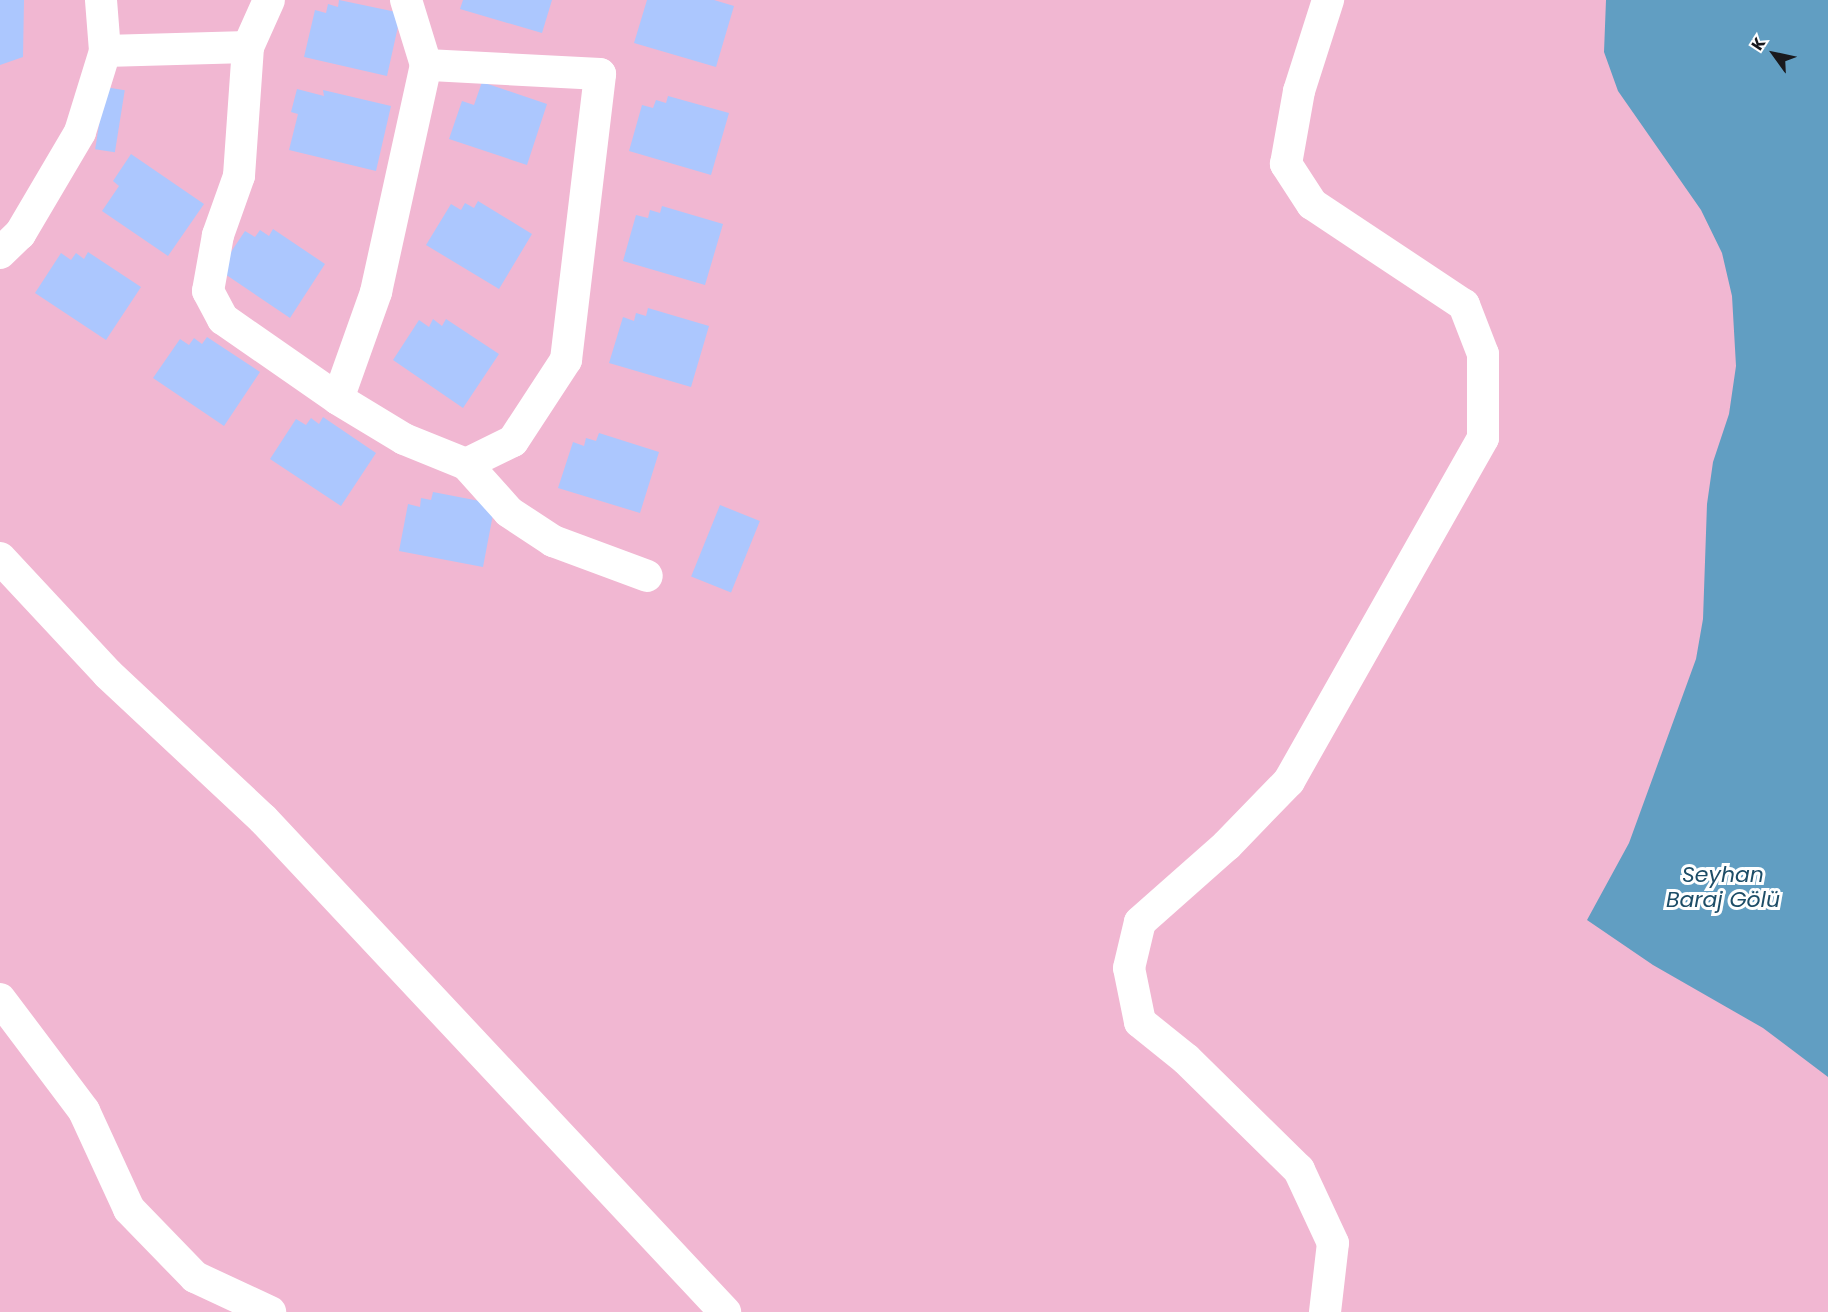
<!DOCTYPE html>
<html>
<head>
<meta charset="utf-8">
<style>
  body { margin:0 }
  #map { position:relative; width:1828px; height:1312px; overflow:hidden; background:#e3e2ed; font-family:Poppins,sans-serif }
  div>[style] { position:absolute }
  .green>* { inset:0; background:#f1b7d2; transform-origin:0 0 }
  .water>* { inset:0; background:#619ec2 }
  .building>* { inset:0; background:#acc7fe; transform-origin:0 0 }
  .minor>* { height:32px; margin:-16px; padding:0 16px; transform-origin:16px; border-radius:16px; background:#fff }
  span { translate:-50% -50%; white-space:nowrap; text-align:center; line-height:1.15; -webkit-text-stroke:6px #fff; paint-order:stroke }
  .water-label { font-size:22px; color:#1d4d67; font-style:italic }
  .north { position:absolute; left:1744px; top:24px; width:60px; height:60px; -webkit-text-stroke:4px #fff; paint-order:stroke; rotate:303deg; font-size:16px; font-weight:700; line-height:24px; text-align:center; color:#19191d }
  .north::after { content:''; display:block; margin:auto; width:21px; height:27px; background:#19191d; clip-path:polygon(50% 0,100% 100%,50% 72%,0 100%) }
</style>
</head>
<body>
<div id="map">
  <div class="green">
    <i style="left:0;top:0;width:1828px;height:1312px"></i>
  </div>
  <div class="water">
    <i style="clip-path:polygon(1606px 0,1828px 0,1828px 1077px,1763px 1028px,1653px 965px,1587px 920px,1629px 843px,1696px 659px,1703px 619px,1707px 504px,1713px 462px,1729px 414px,1736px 366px,1732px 296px,1722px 253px,1701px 210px,1618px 91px,1604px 52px)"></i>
  </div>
  <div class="building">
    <i style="clip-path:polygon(0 0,24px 0,23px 57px,0 65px)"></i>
    <i style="clip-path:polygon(339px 0,401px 13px,387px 76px,304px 57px,315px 10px,326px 13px,328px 4px,338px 7px)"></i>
    <i style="clip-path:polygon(463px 0,552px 0,542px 33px,460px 9px)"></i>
    <i style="clip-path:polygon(647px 0,714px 0,734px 6px,716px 67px,634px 43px)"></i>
    <i style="clip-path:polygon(482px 82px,547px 104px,527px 165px,449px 139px,462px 101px,474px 105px)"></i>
    <i style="left:105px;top:87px;width:20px;height:63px;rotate:9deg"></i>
    <i style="clip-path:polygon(297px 89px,324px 96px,323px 90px,391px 106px,376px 171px,289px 150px,298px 114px,291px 112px)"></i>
    <i style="clip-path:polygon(668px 96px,729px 113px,711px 175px,629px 151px,642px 105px,653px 108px,656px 100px,666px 103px)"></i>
    <i style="clip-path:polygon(131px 154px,204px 204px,168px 256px,102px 211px,119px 186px,113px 181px)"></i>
    <i style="clip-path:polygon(478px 201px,532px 234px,499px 289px,426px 245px,451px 204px,461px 210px,465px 203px,474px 208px)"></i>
    <i style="clip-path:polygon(662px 206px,723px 224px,705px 285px,623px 261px,636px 215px,648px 218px,650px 210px,660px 213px)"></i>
    <i style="clip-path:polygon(273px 229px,325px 264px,290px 318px,219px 270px,245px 231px,255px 237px,260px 230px,269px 236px)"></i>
    <i style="clip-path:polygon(88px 252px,141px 287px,106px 340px,35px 293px,61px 253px,71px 260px,76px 253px,84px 259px)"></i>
    <i style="clip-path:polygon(648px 308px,709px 326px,691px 387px,609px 363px,623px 317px,634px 321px,636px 313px,646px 316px)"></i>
    <i style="clip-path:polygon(433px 319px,442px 326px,446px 319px,499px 354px,463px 408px,393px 360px,419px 320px,429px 327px)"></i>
    <i style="clip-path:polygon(207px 337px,260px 372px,224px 426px,153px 378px,180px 339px,189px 345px,194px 338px,202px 344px)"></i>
    <i style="clip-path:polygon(323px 417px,376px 453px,341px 506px,270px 459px,296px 419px,306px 425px,311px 418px,319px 424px)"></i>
    <i style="clip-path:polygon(599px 433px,659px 452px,640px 513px,558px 488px,573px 442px,584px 446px,586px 438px,596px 441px)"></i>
    <i style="clip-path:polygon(433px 492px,495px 504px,483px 567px,399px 551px,408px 504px,420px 507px,421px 498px,431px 500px)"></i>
    <i style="left:720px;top:505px;width:43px;height:77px;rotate:22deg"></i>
  </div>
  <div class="minor">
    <i style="left:248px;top:47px;width:51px;rotate:-65.9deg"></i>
    <i style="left:105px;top:51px;width:143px;rotate:-1.6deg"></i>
    <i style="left:248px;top:47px;width:129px;rotate:94deg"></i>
    <i style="left:239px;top:176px;width:63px;rotate:109.6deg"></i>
    <i style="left:218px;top:235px;width:57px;rotate:100.1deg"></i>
    <i style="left:208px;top:291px;width:32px;rotate:62deg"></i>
    <i style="left:223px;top:319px;width:140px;rotate:34.8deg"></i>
    <i style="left:338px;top:399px;width:77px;rotate:31.2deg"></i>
    <i style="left:404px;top:439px;width:67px;rotate:22deg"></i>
    <i style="left:466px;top:464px;width:52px;rotate:-26.1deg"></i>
    <i style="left:513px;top:441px;width:97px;rotate:-56.8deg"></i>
    <i style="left:566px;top:360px;width:288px;rotate:-83.2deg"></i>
    <i style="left:600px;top:74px;width:174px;rotate:-177deg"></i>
    <i style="left:0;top:253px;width:28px;rotate:-44deg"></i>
    <i style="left:20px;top:234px;width:118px;rotate:-59.5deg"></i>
    <i style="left:80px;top:132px;width:85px;rotate:-72.8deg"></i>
    <i style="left:105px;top:51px;width:51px;rotate:-94.5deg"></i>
    <i style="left:338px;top:399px;width:114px;rotate:-70.4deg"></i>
    <i style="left:376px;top:292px;width:232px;rotate:-77.6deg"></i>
    <i style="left:426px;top:65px;width:68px;rotate:-107.1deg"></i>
    <i style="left:466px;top:464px;width:64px;rotate:48.1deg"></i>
    <i style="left:509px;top:512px;width:53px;rotate:33.4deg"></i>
    <i style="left:553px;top:541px;width:100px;rotate:20.4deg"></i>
    <i style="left:0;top:558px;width:158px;rotate:47deg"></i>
    <i style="left:108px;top:674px;width:212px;rotate:43.1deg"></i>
    <i style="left:263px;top:819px;width:676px;rotate:46.86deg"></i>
    <i style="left:0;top:999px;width:140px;rotate:53.1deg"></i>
    <i style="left:84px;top:1111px;width:108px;rotate:65.3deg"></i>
    <i style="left:129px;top:1209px;width:95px;rotate:45.9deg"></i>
    <i style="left:195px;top:1277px;width:83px;rotate:25deg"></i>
    <i style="left:1325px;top:1312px;width:69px;rotate:-83.4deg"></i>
    <i style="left:1333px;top:1243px;width:81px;rotate:-115deg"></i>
    <i style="left:1299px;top:1170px;width:158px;rotate:-135.5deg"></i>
    <i style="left:1186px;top:1059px;width:59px;rotate:-141.2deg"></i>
    <i style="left:1140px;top:1022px;width:55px;rotate:-101.5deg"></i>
    <i style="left:1129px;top:968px;width:47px;rotate:-76.6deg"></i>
    <i style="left:1140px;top:922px;width:116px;rotate:-41.5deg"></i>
    <i style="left:1227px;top:845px;width:89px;rotate:-45.9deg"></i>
    <i style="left:1289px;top:781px;width:394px;rotate:-60.5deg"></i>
    <i style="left:1483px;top:438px;width:84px;rotate:-90deg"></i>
    <i style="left:1483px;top:354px;width:53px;rotate:-111.2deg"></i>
    <i style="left:1464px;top:305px;width:182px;rotate:-146.4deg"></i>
    <i style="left:1312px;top:204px;width:48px;rotate:-123deg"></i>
    <i style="left:1286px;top:164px;width:74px;rotate:-79.9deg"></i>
    <i style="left:1299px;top:91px;width:96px;rotate:-72.3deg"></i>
  </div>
  <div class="water-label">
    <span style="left:1723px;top:887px">Seyhan<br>Baraj Gölü</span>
  </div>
  <div class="north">K</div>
</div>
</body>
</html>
